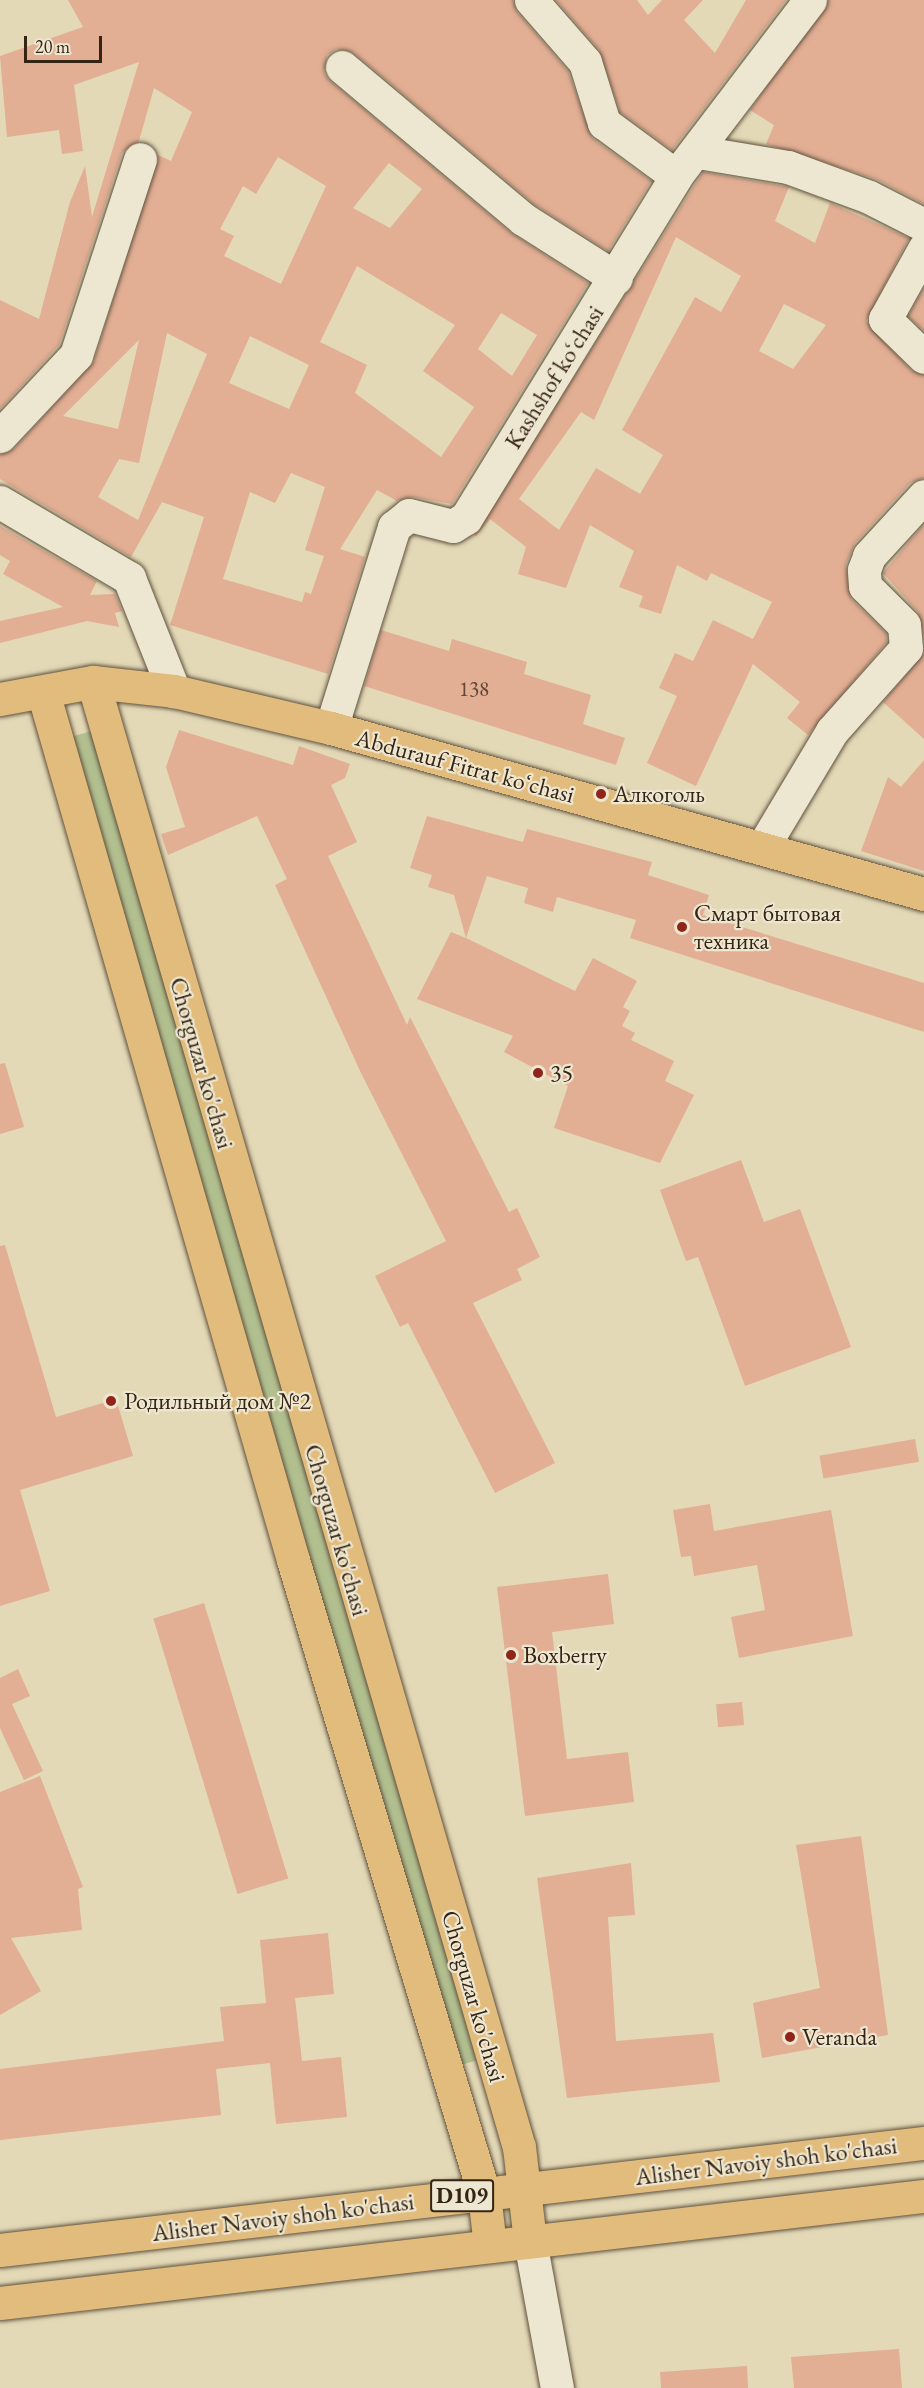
<!DOCTYPE html>
<html>
<head>
<meta charset="utf-8">
<style>
  body { margin:0 }
  #map { position:relative; width:924px; height:2388px; overflow:hidden; background:#e3d9b7; font-family:"EB Garamond",serif }
  div>[style] { position:absolute }
  .green>* { inset:0; background:#b2c090; transform-origin:0 0 }
  .building>* { inset:0; background:#e2ae94; transform-origin:0 0 }
  .roads { filter:drop-shadow(0 0 2px #60513d) drop-shadow(0 0 2px #60513d) }
  .minor>* { height:33px; margin:-16.5px; padding:0 16.5px; transform-origin:16.5px; border-radius:16.5px; background:#ede6d0 }
  .major>* { height:33px; margin:-16.5px; padding:0 16.5px; transform-origin:16.5px; border-radius:16.5px; background:#e2bc7c }
  .dots>* { width:16px; height:16px; translate:-50% -50%; box-sizing:border-box; border:3px solid #ede6d0; border-radius:50% }
  span { translate:-50% -50%; white-space:nowrap; text-align:center; line-height:1.15; -webkit-text-stroke:4.5px #ede6d0; paint-order:stroke }
  .number-label { font-size:21px; color:#604634 }
  .number-label span { -webkit-text-stroke-width:0 }
  .shield-label span { padding:2px 4px; background:#ede6d0; border:2px solid; border-radius:4px; -webkit-text-stroke-width:0 }
  .shield-label { font-size:22px; color:#352414; font-weight:700 }
  .street-label { font-size:24px; color:#352414 }
  .poi-label { font-size:24px; color:#352414 }
  .left { translate:0 -50%; text-align:left }
  .scale { position:absolute; left:24px; top:36px; width:78px; height:27px; box-sizing:border-box; border:3px solid #352414; border-top:0; padding-left:8px; font-size:18px; line-height:21px; white-space:nowrap; color:#352414; -webkit-text-stroke:4px #ede6d0; paint-order:stroke }
</style>
</head>
<body>
<div id="map">
  <div class="green">
    <i style="left:95px;top:730px;width:1384px;height:27px;rotate:74deg"></i>
  </div>
  <div class="building">
    <i style="clip-path:polygon(evenodd,68px 0,513px 0,517px 12px,568px 71px,592px 138px,651px 181px,608px 251px,534px 204px,354px 53px,336px 49px,327px 55px,324px 73px,330px 81px,511px 233px,588px 283px,452px 504px,413px 497px,397px 501px,377px 490px,340px 549px,365px 557px,328px 674px,170px 625px,204px 517px,162px 502px,131px 557px,0 479px,0 454px,14px 449px,94px 361px,158px 155px,171px 161px,192px 112px,154px 88px,139px 141px,122px 153px,59px 345px,0 409px,0 300px,39px 319px,70px 202px,85px 166px,92px 217px,139px 62px,74px 85px,83px 151px,62px 154px,59px 130px,7px 137px,0 56px,83px 27px,68px 0,278px 157px,326px 186px,281px 284px,224px 256px,234px 236px,220px 229px,243px 186px,256px 194px,278px 157px,68px 0,389px 163px,422px 189px,390px 228px,353px 208px,389px 163px,68px 0,357px 266px,455px 325px,423px 371px,474px 407px,441px 457px,355px 393px,367px 365px,320px 342px,357px 266px,68px 0,501px 313px,537px 335px,512px 376px,478px 349px,501px 313px,68px 0,167px 333px,207px 354px,138px 520px,98px 497px,119px 459px,139px 463px,167px 333px,68px 0,250px 336px,309px 365px,289px 409px,229px 383px,250px 336px,68px 0,139px 340px,118px 429px,63px 416px,139px 340px,68px 0,291px 473px,325px 487px,305px 550px,324px 556px,311px 594px,305px 592px,302px 602px,223px 579px,250px 492px,275px 503px,291px 473px)"></i>
    <i style="clip-path:polygon(556px 0,637px 0,648px 15px,662px 0,703px 0,684px 20px,715px 53px,746px 0,786px 0,672px 150px,620px 112px,599px 50px)"></i>
    <i style="clip-path:polygon(828px 0,924px 0,924px 204px,876px 179px,766px 144px,774px 125px,750px 110px)"></i>
    <i style="clip-path:polygon(evenodd,703px 172px,789px 187px,775px 221px,815px 243px,830px 203px,909px 238px,866px 321px,911px 370px,924px 375px,924px 478px,910px 483px,855px 543px,846px 564px,851px 599px,886px 633px,887px 642px,808px 735px,787px 718px,800px 702px,753px 664px,696px 786px,647px 763px,677px 696px,659px 688px,675px 653px,693px 661px,713px 620px,753px 639px,772px 602px,711px 573px,707px 581px,677px 565px,661px 614px,639px 607px,643px 596px,619px 587px,634px 551px,590px 525px,566px 588px,518px 574px,526px 547px,490px 519px,476px 536px,474px 535px,703px 172px,676px 237px,741px 276px,721px 312px,695px 297px,622px 430px,663px 455px,640px 494px,596px 468px,559px 530px,519px 499px,581px 412px,594px 420px,676px 237px,703px 172px,784px 304px,826px 325px,793px 369px,759px 351px,784px 304px)"></i>
    <i style="clip-path:polygon(924px 288px,924px 331px,908px 316px)"></i>
    <i style="clip-path:polygon(924px 524px,924px 639px,918px 612px,883px 573px)"></i>
    <i style="clip-path:polygon(0 526px,97px 581px,90px 595px,115px 594px,122px 611px,115px 613px,119px 627px,87px 621px,0 643px,0 621px,63px 607px,3px 574px,10px 561px,0 555px)"></i>
    <i style="clip-path:polygon(381px 630px,449px 651px,452px 639px,527px 662px,524px 674px,591px 695px,583px 724px,625px 738px,616px 765px,364px 686px)"></i>
    <i style="clip-path:polygon(924px 653px,924px 739px,883px 702px)"></i>
    <i style="clip-path:polygon(179px 730px,293px 765px,299px 746px,350px 764px,345px 778px,331px 785px,357px 842px,328px 856px,407px 1025px,410px 1017px,509px 1212px,517px 1208px,540px 1257px,517px 1269px,522px 1280px,473px 1303px,555px 1463px,495px 1493px,408px 1323px,400px 1327px,375px 1276px,446px 1241px,361px 1073px,275px 885px,287px 879px,257px 816px,168px 855px,161px 834px,185px 827px,166px 767px)"></i>
    <i style="clip-path:polygon(924px 760px,924px 871px,861px 851px,888px 777px,901px 787px)"></i>
    <i style="clip-path:polygon(427px 816px,523px 842px,527px 829px,652px 862px,648px 875px,709px 895px,703px 915px,924px 983px,924px 1032px,630px 938px,636px 920px,557px 897px,553px 912px,524px 903px,528px 888px,487px 876px,466px 938px,575px 991px,593px 958px,637px 981px,623px 1007px,630px 1011px,622px 1026px,635px 1033px,631px 1040px,674px 1061px,665px 1081px,694px 1095px,660px 1163px,554px 1128px,568px 1086px,504px 1052px,513px 1036px,417px 999px,451px 932px,466px 938px,454px 895px,428px 887px,432px 875px,410px 868px)"></i>
    <i style="clip-path:polygon(5px 1063px,24px 1127px,0 1134px,0 1064px)"></i>
    <i style="clip-path:polygon(741px 1160px,764px 1222px,800px 1209px,851px 1347px,745px 1386px,698px 1257px,686px 1261px,660px 1190px)"></i>
    <i style="clip-path:polygon(5px 1245px,56px 1417px,116px 1399px,133px 1456px,20px 1490px,50px 1591px,0 1606px,0 1246px)"></i>
    <i style="left:915px;top:1439px;width:23px;height:97px;rotate:80deg"></i>
    <i style="clip-path:polygon(710px 1504px,714px 1531px,831px 1510px,853px 1636px,739px 1658px,731px 1617px,765px 1610px,757px 1565px,694px 1576px,691px 1556px,681px 1557px,673px 1510px)"></i>
    <i style="clip-path:polygon(608px 1574px,614px 1624px,552px 1632px,567px 1759px,628px 1752px,634px 1802px,525px 1816px,497px 1587px)"></i>
    <i style="left:204px;top:1603px;width:288px;height:53px;rotate:73deg"></i>
    <i style="clip-path:polygon(18px 1669px,30px 1696px,12px 1704px,43px 1771px,24px 1780px,0 1728px,0 1678px)"></i>
    <i style="left:742px;top:1702px;width:23px;height:26px;rotate:85deg"></i>
    <i style="clip-path:polygon(40px 1776px,83px 1887px,78px 1889px,82px 1930px,11px 1938px,41px 1991px,0 2015px,0 1792px)"></i>
    <i style="clip-path:polygon(861px 1836px,888px 2035px,762px 2058px,753px 2003px,820px 1988px,796px 1845px)"></i>
    <i style="clip-path:polygon(631px 1863px,635px 1915px,608px 1917px,616px 2041px,713px 2033px,720px 2082px,567px 2098px,537px 1878px)"></i>
    <i style="clip-path:polygon(328px 1933px,334px 1994px,295px 1998px,302px 2061px,341px 2057px,347px 2117px,276px 2124px,270px 2063px,216px 2069px,221px 2115px,0 2140px,0 2069px,224px 2041px,220px 2007px,266px 2003px,260px 1940px)"></i>
    <i style="clip-path:polygon(899px 2349px,902px 2388px,794px 2388px,791px 2357px)"></i>
    <i style="clip-path:polygon(747px 2366px,748px 2388px,661px 2388px,660px 2372px)"></i>
  </div>
  <div class="roads">
    <div class="minor">
      <i style="left:531px;top:0;width:82px;rotate:48.9deg"></i>
      <i style="left:585px;top:62px;width:64px;rotate:72.7deg"></i>
      <i style="left:604px;top:123px;width:89px;rotate:36.4deg"></i>
      <i style="left:342px;top:67px;width:236px;rotate:40deg"></i>
      <i style="left:523px;top:219px;width:110px;rotate:32.4deg"></i>
      <i style="left:698px;top:152px;width:91px;rotate:9.5deg"></i>
      <i style="left:788px;top:167px;width:86px;rotate:20.3deg"></i>
      <i style="left:869px;top:197px;width:62px;rotate:27deg"></i>
      <i style="left:924px;top:249px;width:80px;rotate:119.1deg"></i>
      <i style="left:885px;top:319px;width:54px;rotate:44.3deg"></i>
      <i style="left:0;top:436px;width:111px;rotate:-46.8deg"></i>
      <i style="left:76px;top:355px;width:206px;rotate:-71.9deg"></i>
      <i style="left:0;top:502px;width:150px;rotate:30.5deg"></i>
      <i style="left:129px;top:578px;width:122px;rotate:68.3deg"></i>
      <i style="left:331px;top:728px;width:211px;rotate:-72.6deg"></i>
      <i style="left:394px;top:527px;width:19px;rotate:-39deg"></i>
      <i style="left:409px;top:515px;width:45px;rotate:14deg"></i>
      <i style="left:453px;top:526px;width:15px;rotate:-32deg"></i>
      <i style="left:466px;top:518px;width:401px;rotate:-58.4deg"></i>
      <i style="left:676px;top:176px;width:221px;rotate:-52.7deg"></i>
      <i style="left:762px;top:848px;width:136px;rotate:-59.1deg"></i>
      <i style="left:832px;top:731px;width:111px;rotate:-48.3deg"></i>
      <i style="left:906px;top:648px;width:23px;rotate:-95deg"></i>
      <i style="left:904px;top:625px;width:55px;rotate:-135deg"></i>
      <i style="left:865px;top:586px;width:16px;rotate:-94deg"></i>
      <i style="left:864px;top:570px;width:15px;rotate:-70deg"></i>
      <i style="left:869px;top:556px;width:81px;rotate:-47.5deg"></i>
      <i style="left:530px;top:2241px;width:149px;rotate:79.6deg"></i>
    </div>
    <div class="major">
      <i style="left:93px;top:682px;width:1526px;rotate:73.79deg"></i>
      <i style="left:519px;top:2147px;width:95px;rotate:83.3deg"></i>
      <i style="left:43px;top:692px;width:903px;rotate:73.93deg"></i>
      <i style="left:293px;top:1560px;width:662px;rotate:73.23deg"></i>
      <i style="left:484px;top:2194px;width:52px;rotate:83.4deg"></i>
      <i style="left:0;top:699px;width:95px;rotate:-10.4deg"></i>
      <i style="left:93px;top:682px;width:81px;rotate:6.3deg"></i>
      <i style="left:174px;top:691px;width:161px;rotate:13.3deg"></i>
      <i style="left:331px;top:728px;width:616px;rotate:15.64deg"></i>
      <i style="left:0;top:2250px;width:930px;rotate:-6.61deg"></i>
      <i style="left:0;top:2303px;width:930px;rotate:-6.61deg"></i>
    </div>
  </div>
  <div class="dots">
    <i style="left:601px;top:794px;background:#8f2418"></i>
    <i style="left:682px;top:927px;background:#8f2418"></i>
    <i style="left:538px;top:1073px;background:#8f2418"></i>
    <i style="left:111px;top:1401px;background:#8f2418"></i>
    <i style="left:511px;top:1655px;background:#8f2418"></i>
    <i style="left:790px;top:2037px;background:#8f2418"></i>
  </div>
  <div class="number-label">
    <span style="left:474px;top:689px">138</span>
  </div>
  <div class="shield-label">
    <span style="left:462px;top:2196px">D109</span>
  </div>
  <div class="street-label">
    <span style="left:554px;top:377px;rotate:-58deg">Kashshof koʻchasi</span>
    <span style="left:465px;top:766px;rotate:15deg">Abdurauf Fitrat koʻchasi</span>
    <span style="left:202px;top:1063px;rotate:74deg">Chorguzar ko'chasi</span>
    <span style="left:337px;top:1530px;rotate:74deg">Chorguzar ko'chasi</span>
    <span style="left:474px;top:1996px;rotate:74deg">Chorguzar ko'chasi</span>
    <span style="left:766px;top:2161px;rotate:-7deg">Alisher Navoiy shoh ko'chasi</span>
    <span style="left:283px;top:2217px;rotate:-7deg">Alisher Navoiy shoh ko'chasi</span>
  </div>
  <div class="poi-label">
    <span class="left" style="left:613px;top:794px">Алкоголь</span>
    <span class="left" style="left:694px;top:927px">Смарт бытовая<br>техника</span>
    <span class="left" style="left:550px;top:1073px">35</span>
    <span class="left" style="left:124px;top:1401px">Родильный дом №2</span>
    <span class="left" style="left:523px;top:1655px">Boxberry</span>
    <span class="left" style="left:802px;top:2037px">Veranda</span>
  </div>
  <div class="scale">20 m</div>
</div>
</body>
</html>
